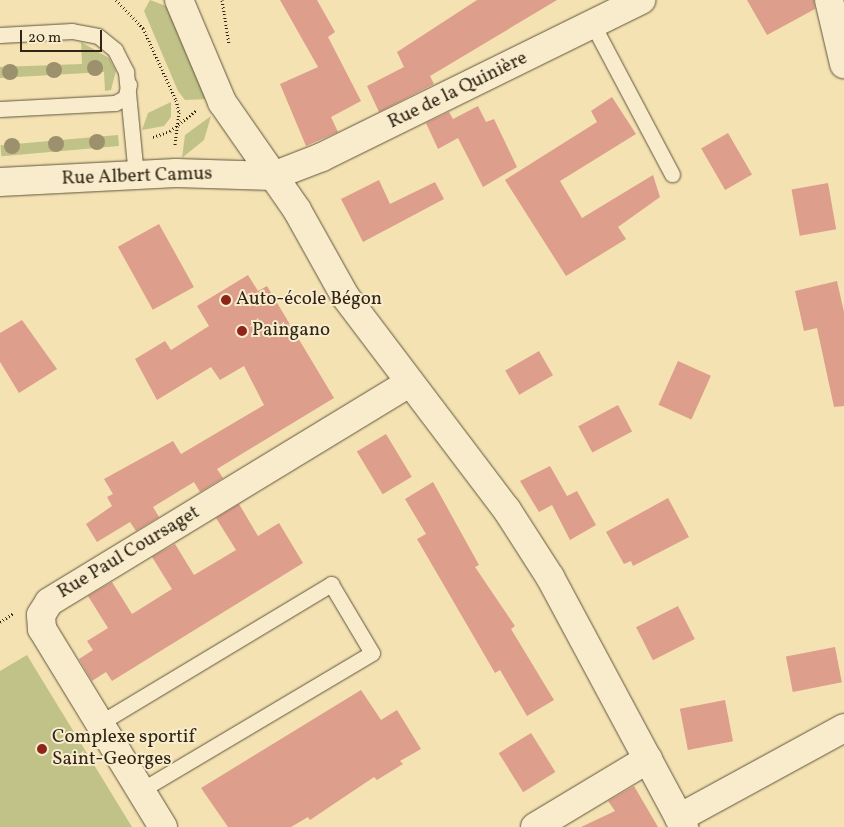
<!DOCTYPE html>
<html>
<head>
<meta charset="utf-8">
<style>
  body { margin:0 }
  #map { position:relative; width:844px; height:827px; overflow:hidden; background:#f4e2b2; font-family:Vollkorn,serif }
  div>[style] { position:absolute }
  .green>* { inset:0; background:#c0c288; transform-origin:0 0 }
  .building>* { inset:0; background:#de9e8c; transform-origin:0 0 }
  .path>* { height:3px; margin-top:-1.5px; transform-origin:0; background:repeating-linear-gradient(90deg,#312616 0 1px,transparent 0 3.5px) }
  .roads { filter:drop-shadow(0 0 1px #62553d) drop-shadow(0 0 1px #62553d) }
  .lane>* { height:15px; margin:-7.5px; padding:0 7.5px; transform-origin:7.5px; border-radius:7.5px; background:#f8eccd }
  .street>* { height:28px; margin:-14px; padding:0 14px; transform-origin:14px; border-radius:14px; background:#f8eccd }
  .secondary>* { height:28px; margin:-14px; padding:0 14px; transform-origin:14px; border-radius:14px; background:#f8eccd }
  .trees>* { width:16px; height:16px; margin:-8px; border-radius:50%; background:#9d906c }
  .dots>* { width:14px; height:14px; translate:-50% -50%; box-sizing:border-box; border:2px solid #f8eccd; border-radius:50% }
  span { translate:-50% -50%; white-space:nowrap; text-align:center; line-height:1.15; -webkit-text-stroke:4px #f8eccd; paint-order:stroke }
  .street-label { font-size:19px; color:#312616 }
  .poi-label { font-size:19px; color:#312616 }
  .left { translate:0 -50%; text-align:left }
  .scale { position:absolute; left:20px; top:30px; width:82px; height:22px; box-sizing:border-box; border:2px solid #312616; border-top:0; padding-left:6px; font-size:15px; line-height:18px; white-space:nowrap; color:#312616; -webkit-text-stroke:4px #f8eccd; paint-order:stroke }
</style>
</head>
<body>
<div id="map">
  <div class="green">
    <i style="clip-path:polygon(150px 0,166px 6px,207px 99px,185px 100px,178px 91px,144px 11px)"></i>
    <i style="clip-path:polygon(81px 42px,109px 58px,116px 71px,111px 90px,105px 91px,104px 72px,0 78px,0 67px,82px 64px)"></i>
    <i style="clip-path:polygon(171px 102px,171px 117px,164px 126px,142px 130px,148px 113px)"></i>
    <i style="clip-path:polygon(211px 116px,204px 140px,182px 158px,185px 135px)"></i>
    <i style="left:118px;top:135px;width:11px;height:118px;rotate:85deg"></i>
    <i style="clip-path:polygon(27px 655px,33px 665px,132px 827px,0 827px,0 671px)"></i>
  </div>
  <div class="building">
    <i style="clip-path:polygon(280px 0,317px 0,335px 32px,328px 37px,361px 101px,331px 117px,338px 132px,306px 146px,280px 84px,318px 67px)"></i>
    <i style="clip-path:polygon(477px 0,557px 0,430px 76px,434px 84px,379px 112px,367px 86px,404px 67px,397px 52px)"></i>
    <i style="clip-path:polygon(747px 0,814px 0,815px 9px,767px 35px)"></i>
    <i style="clip-path:polygon(612px 97px,636px 134px,560px 181px,582px 218px,653px 175px,660px 197px,618px 227px,626px 239px,566px 276px,505px 180px,597px 122px,591px 111px)"></i>
    <i style="clip-path:polygon(478px 106px,486px 122px,494px 119px,517px 167px,483px 187px,458px 138px,438px 149px,426px 123px,449px 112px,453px 119px)"></i>
    <i style="left:728px;top:133px;width:48px;height:31px;rotate:60deg"></i>
    <i style="clip-path:polygon(379px 180px,390px 204px,435px 182px,444px 199px,363px 242px,341px 199px)"></i>
    <i style="left:828px;top:183px;width:47px;height:37px;rotate:80deg"></i>
    <i style="left:159px;top:224px;width:72px;height:47px;rotate:61deg"></i>
    <i style="clip-path:polygon(248px 275px,258px 291px,267px 286px,334px 398px,217px 469px,223px 478px,200px 492px,194px 482px,153px 507px,159px 517px,136px 531px,130px 522px,97px 542px,86px 524px,112px 506px,107px 497px,113px 494px,104px 479px,173px 441px,181px 454px,264px 405px,244px 366px,220px 380px,211px 367px,157px 400px,135px 359px,165px 341px,171px 350px,209px 326px,197px 306px)"></i>
    <i style="clip-path:polygon(837px 281px,844px 312px,844px 406px,834px 407px,817px 328px,804px 331px,795px 291px)"></i>
    <i style="clip-path:polygon(22px 320px,57px 369px,19px 393px,0 362px,0 333px)"></i>
    <i style="left:539px;top:351px;width:28px;height:39px;rotate:60deg"></i>
    <i style="left:678px;top:361px;width:36px;height:48px;rotate:24deg"></i>
    <i style="left:618px;top:405px;width:30px;height:45px;rotate:62deg"></i>
    <i style="left:386px;top:434px;width:50px;height:34px;rotate:59deg"></i>
    <i style="clip-path:polygon(550px 466px,567px 496px,577px 491px,596px 525px,570px 540px,552px 505px,539px 512px,520px 481px)"></i>
    <i style="clip-path:polygon(433px 482px,479px 565px,475px 567px,515px 626px,511px 629px,554px 700px,527px 716px,500px 670px,495px 673px,417px 539px,426px 534px,405px 499px)"></i>
    <i style="clip-path:polygon(668px 498px,689px 537px,633px 566px,631px 561px,624px 564px,606px 532px)"></i>
    <i style="clip-path:polygon(239px 504px,258px 536px,279px 523px,303px 563px,112px 681px,106px 672px,92px 681px,79px 659px,93px 650px,87px 641px,108px 628px,88px 596px,112px 582px,132px 614px,172px 589px,152px 557px,175px 544px,194px 575px,236px 550px,216px 518px)"></i>
    <i style="left:678px;top:606px;width:37px;height:47px;rotate:63deg"></i>
    <i style="left:835px;top:647px;width:36px;height:50px;rotate:79deg"></i>
    <i style="clip-path:polygon(361px 690px,381px 720px,397px 710px,421px 749px,400px 761px,403px 764px,377px 780px,374px 777px,310px 820px,308px 817px,291px 827px,228px 827px,201px 788px)"></i>
    <i style="left:725px;top:700px;width:42px;height:46px;rotate:79deg"></i>
    <i style="left:531px;top:733px;width:46px;height:38px;rotate:58deg"></i>
    <i style="clip-path:polygon(634px 786px,658px 827px,581px 827px,615px 811px,608px 801px)"></i>
  </div>
  <div class="path">
    <i style="left:116px;top:0;width:39px;rotate:46deg"></i>
    <i style="left:143px;top:28px;width:79px;rotate:65.4deg"></i>
    <i style="left:176px;top:100px;width:12px;rotate:76deg"></i>
    <i style="left:179px;top:112px;width:33px;rotate:97deg"></i>
    <i style="left:222px;top:0;width:45px;rotate:81deg"></i>
    <i style="left:153px;top:137px;width:18px;rotate:-19deg"></i>
    <i style="left:170px;top:131px;width:33px;rotate:-38deg"></i>
    <i style="left:0;top:622px;width:17px;rotate:-33deg"></i>
  </div>
  <div class="roads">
    <div class="lane">
      <i style="left:593px;top:25px;width:169px;rotate:62.1deg"></i>
      <i style="left:0;top:35px;width:72px;rotate:-3.2deg"></i>
      <i style="left:72px;top:31px;width:26px;rotate:11deg"></i>
      <i style="left:98px;top:36px;width:22px;rotate:39deg"></i>
      <i style="left:115px;top:50px;width:25px;rotate:63deg"></i>
      <i style="left:126px;top:72px;width:103px;rotate:84.5deg"></i>
      <i style="left:0;top:109px;width:115px;rotate:-3deg"></i>
      <i style="left:115px;top:103px;width:11px;rotate:-27deg"></i>
      <i style="left:125px;top:98px;width:14px;rotate:-73deg"></i>
      <i style="left:100px;top:723px;width:270px;rotate:-31deg"></i>
      <i style="left:331px;top:584px;width:80px;rotate:59.3deg"></i>
      <i style="left:372px;top:653px;width:269px;rotate:149.3deg"></i>
    </div>
    <div class="street">
      <i style="left:829px;top:0;width:66px;rotate:76.8deg"></i>
      <i style="left:0;top:182px;width:176px;rotate:-2.9deg"></i>
      <i style="left:176px;top:173px;width:97px;rotate:1.8deg"></i>
      <i style="left:679px;top:818px;width:188px;rotate:-28.6deg"></i>
      <i style="left:163px;top:827px;width:232px;rotate:-121.4deg"></i>
      <i style="left:42px;top:629px;width:14px;rotate:-94deg"></i>
      <i style="left:41px;top:615px;width:15px;rotate:-58deg"></i>
      <i style="left:49px;top:602px;width:419px;rotate:-31.3deg"></i>
      <i style="left:535px;top:827px;width:132px;rotate:-31deg"></i>
    </div>
    <div class="secondary">
      <i style="left:179px;top:0;width:111px;rotate:67.1deg"></i>
      <i style="left:222px;top:102px;width:131px;rotate:55.2deg"></i>
      <i style="left:297px;top:210px;width:98px;rotate:60.8deg"></i>
      <i style="left:345px;top:296px;width:268px;rotate:52.9deg"></i>
      <i style="left:507px;top:510px;width:80px;rotate:57.3deg"></i>
      <i style="left:550px;top:577px;width:284px;rotate:61.8deg"></i>
      <i style="left:273px;top:176px;width:53px;rotate:-21.2deg"></i>
      <i style="left:322px;top:157px;width:356px;rotate:-26.2deg"></i>
    </div>
  </div>
  <div class="trees">
    <i style="left:95px;top:68px"></i>
    <i style="left:54px;top:70px"></i>
    <i style="left:10px;top:72px"></i>
    <i style="left:97px;top:142px"></i>
    <i style="left:56px;top:144px"></i>
    <i style="left:12px;top:146px"></i>
  </div>
  <div class="dots">
    <i style="left:226px;top:300px;background:#8f2418"></i>
    <i style="left:242px;top:331px;background:#8f2418"></i>
    <i style="left:42px;top:749px;background:#8f2418"></i>
  </div>
  <div class="street-label">
    <span style="left:458px;top:91px;rotate:-26deg">Rue de la Quinière</span>
    <span style="left:137px;top:177px;rotate:-2deg">Rue Albert Camus</span>
    <span style="left:129px;top:553px;rotate:-31deg">Rue Paul Coursaget</span>
  </div>
  <div class="poi-label">
    <span class="left" style="left:236px;top:300px">Auto-école Bégon</span>
    <span class="left" style="left:252px;top:331px">Paingano</span>
    <span class="left" style="left:52px;top:749px">Complexe sportif<br>Saint-Georges</span>
  </div>
  <div class="scale">20 m</div>
</div>
</body>
</html>
